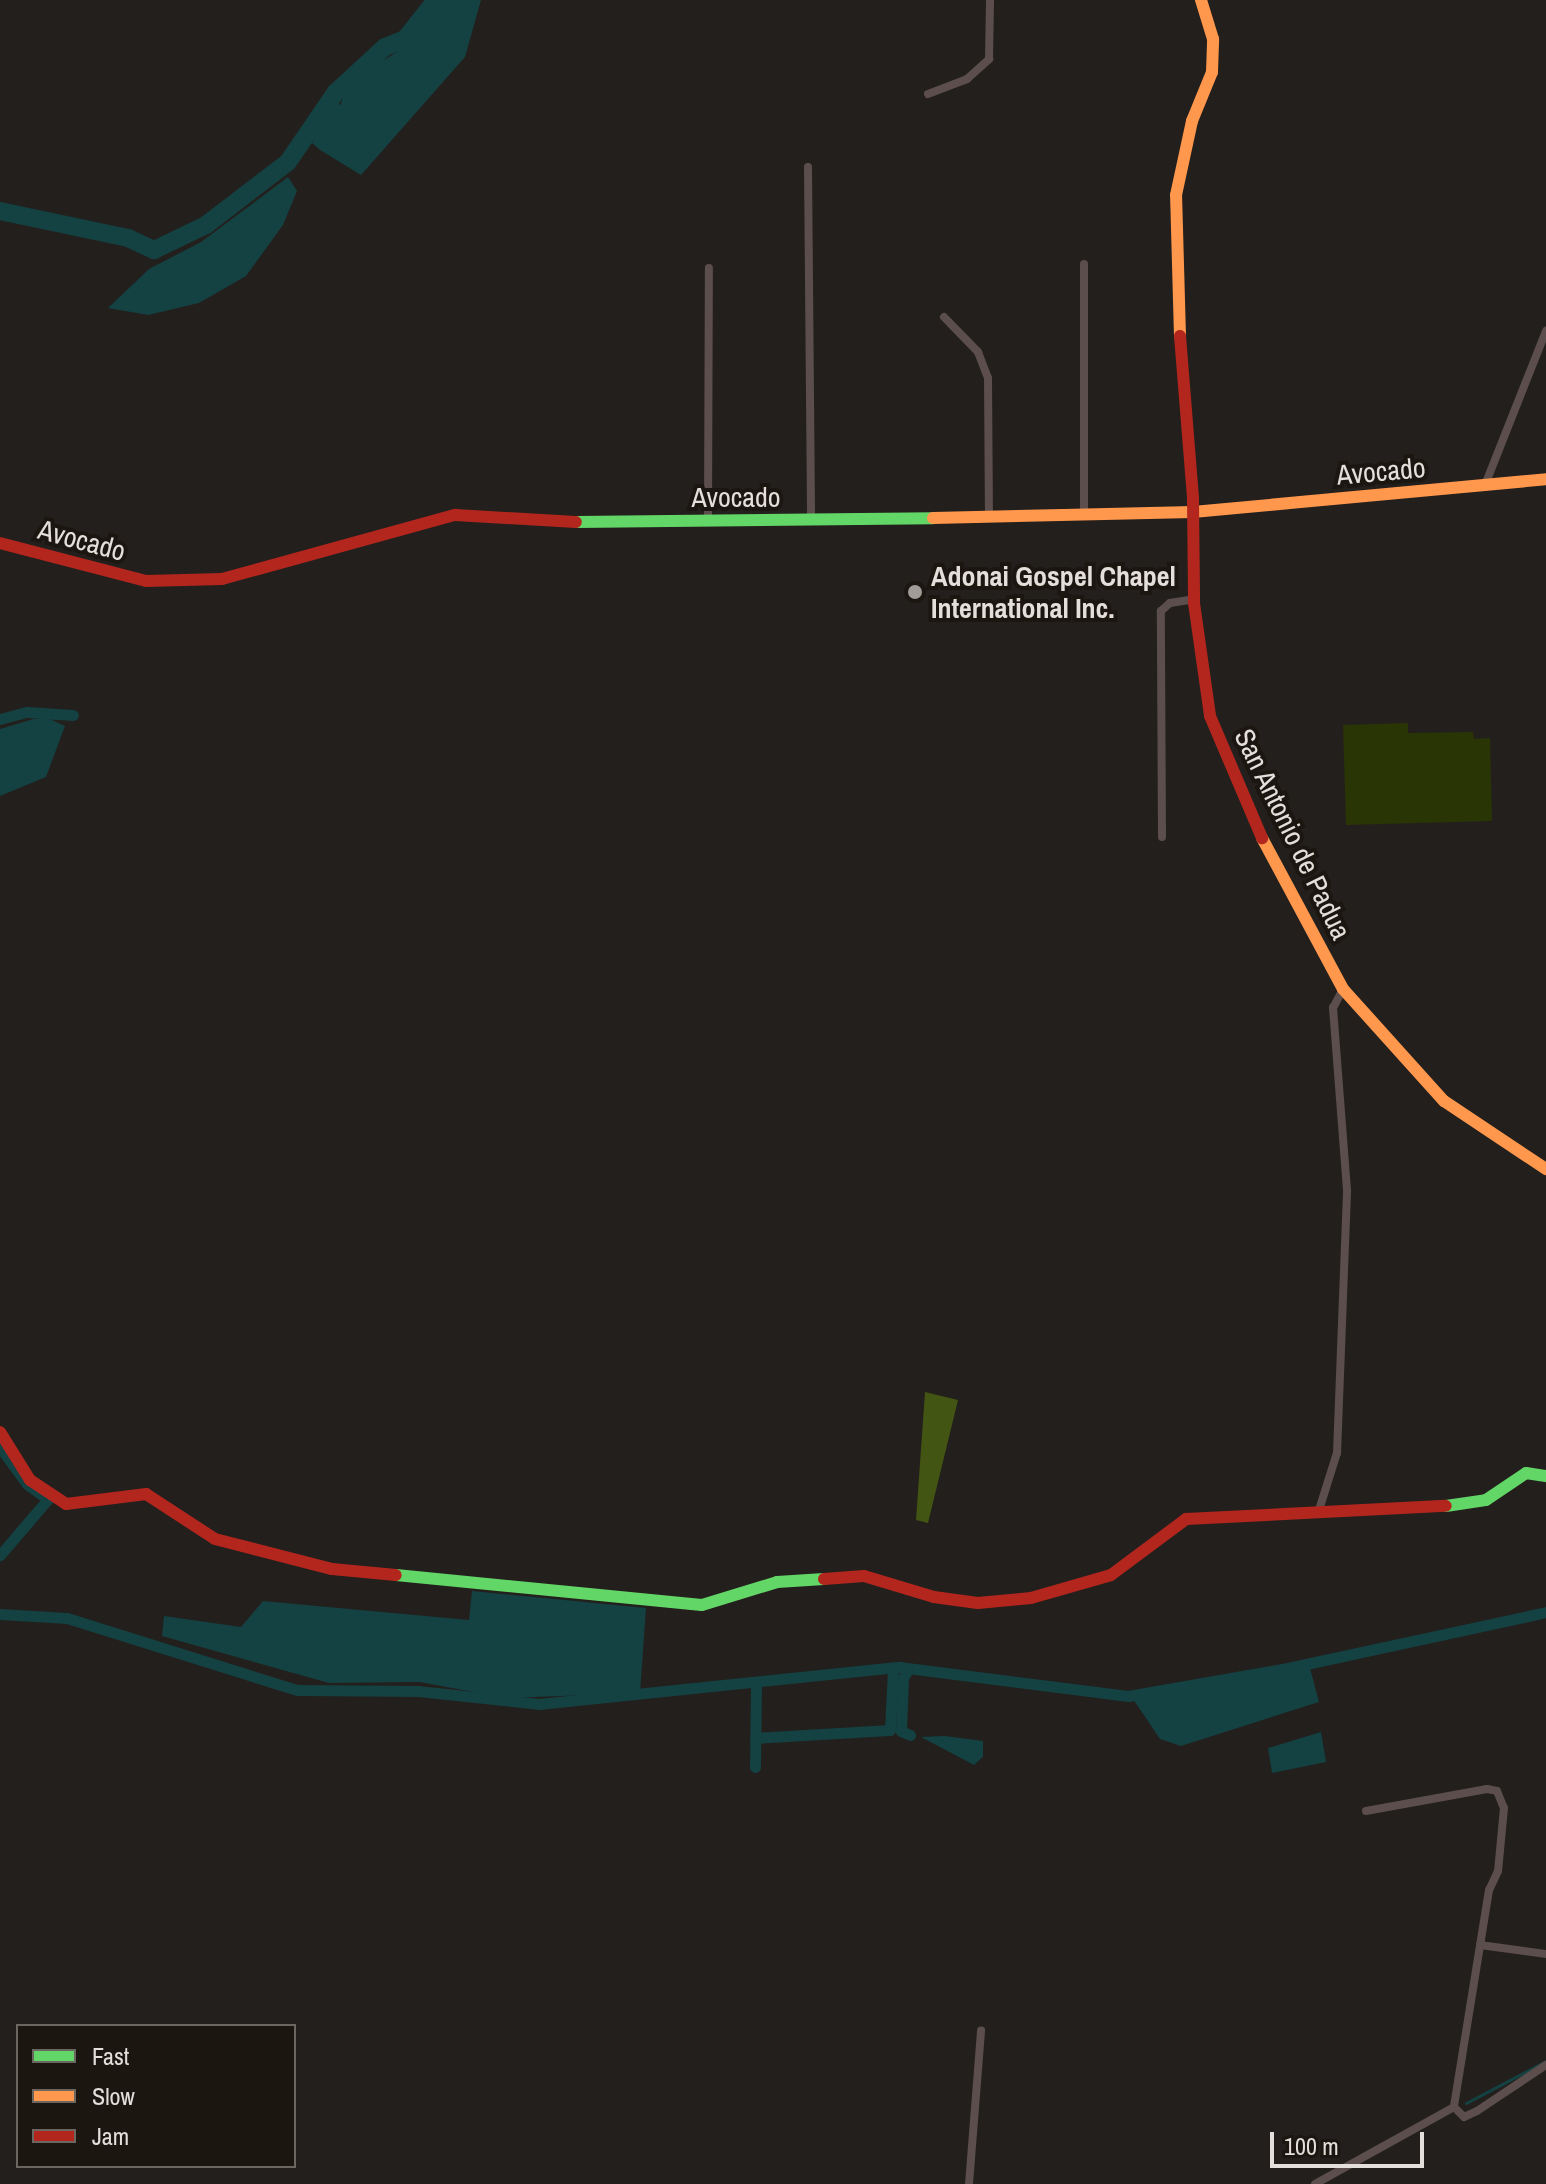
<!DOCTYPE html>
<html>
<head>
<meta charset="utf-8">
<style>
  body { margin:0 }
  #map { position:relative; width:1546px; height:2184px; overflow:hidden; background:#231f1c; font-family:"Archivo Narrow",sans-serif }
  div>[style] { position:absolute }
  .green>* { inset:0; background:#2a3506 }
  .forest>* { inset:0; background:#435512 }
  .water>* { inset:0; background:#144142 }
  .stream>* { height:3px; margin:-1.5px; padding:0 1.5px; transform-origin:1.5px; border-radius:1.5px; background:#144142 }
  .canal>* { height:11px; margin:-5.5px; padding:0 5.5px; transform-origin:5.5px; border-radius:5.5px; background:#144142 }
  .river>* { height:18px; margin:-9px; padding:0 9px; transform-origin:9px; border-radius:9px; background:#144142 }
  .street>* { height:8px; margin:-4px; padding:0 4px; transform-origin:4px; border-radius:4px; background:#5b4e4d }
  .fast>* { height:12px; margin:-6px; padding:0 6px; transform-origin:6px; border-radius:6px; background:#63d668 }
  .slow>* { height:12px; margin:-6px; padding:0 6px; transform-origin:6px; border-radius:6px; background:#ff974d }
  .jam>* { height:12px; margin:-6px; padding:0 6px; transform-origin:6px; border-radius:6px; background:#b3261e }
  .dots>* { width:22px; height:22px; translate:-50% -50%; box-sizing:border-box; border:4px solid #1c1610; border-radius:50% }
  span { translate:-50% -50%; white-space:nowrap; text-align:center; line-height:1.15; -webkit-text-stroke:8px #1c1610; paint-order:stroke }
  .street-label { font-size:28px; color:#e4dfdb }
  .poi-label { font-size:28px; color:#e4dfdb; font-weight:700 }
  .left { translate:0 -50%; text-align:left }
  .legend { position:absolute; left:16px; top:2024px; width:280px; height:144px; box-sizing:border-box; background:#1c1610; border:2px solid #6c6661; margin:0; padding:10px 14px; list-style:none; font-size:24px; color:#e4dfdb }
  .legend li { display:flex; align-items:center; gap:16px; height:40px }
  .legend b { width:40px; border:2px solid #6c6661 }
  .scale { position:absolute; left:1270px; top:2132px; width:154px; height:36px; box-sizing:border-box; border:4px solid #e4dfdb; border-top:0; padding-left:10px; font-size:24px; line-height:28px; white-space:nowrap; color:#e4dfdb; -webkit-text-stroke:6px #1c1610; paint-order:stroke }
</style>
</head>
<body>
<div id="map">
  <div class="green">
    <i style="clip-path:polygon(1408px 723px,1408px 733px,1473px 732px,1474px 739px,1490px 738px,1492px 821px,1346px 825px,1343px 725px)"></i>
  </div>
  <div class="forest">
    <i style="clip-path:polygon(925px 1392px,958px 1400px,928px 1523px,916px 1520px)"></i>
  </div>
  <div class="water">
    <i style="clip-path:polygon(444px 0,481px 0,465px 57px,361px 175px,320px 150px,312px 143px,334px 106px,341px 104px,345px 86px,410px 43px)"></i>
    <i style="clip-path:polygon(288px 177px,297px 191px,283px 225px,246px 276px,199px 303px,148px 315px,108px 308px,149px 269px,201px 242px)"></i>
    <i style="clip-path:polygon(33px 719px,50px 719px,65px 726px,46px 777px,0 796px,0 729px)"></i>
    <i style="clip-path:polygon(472px 1591px,646px 1608px,640px 1693px,507px 1698px,419px 1682px,329px 1683px,162px 1636px,164px 1616px,241px 1627px,263px 1601px,469px 1620px)"></i>
    <i style="clip-path:polygon(1310px 1668px,1319px 1702px,1181px 1746px,1160px 1739px,1133px 1699px)"></i>
    <i style="clip-path:polygon(1321px 1732px,1326px 1762px,1272px 1773px,1268px 1748px)"></i>
    <i style="clip-path:polygon(945px 1736px,983px 1741px,983px 1757px,974px 1765px,921px 1737px)"></i>
  </div>
  <div class="stream">
    <i style="left:1466px;top:2103px;width:90px;rotate:-27.7deg"></i>
  </div>
  <div class="canal">
    <i style="left:0;top:719px;width:28px;rotate:-15deg"></i>
    <i style="left:27px;top:712px;width:46px;rotate:3.7deg"></i>
    <i style="left:0;top:1447px;width:46px;rotate:53.9deg"></i>
    <i style="left:27px;top:1484px;width:26px;rotate:36deg"></i>
    <i style="left:48px;top:1499px;width:74px;rotate:130.6deg"></i>
    <i style="left:0;top:1614px;width:67px;rotate:3.4deg"></i>
    <i style="left:67px;top:1618px;width:241px;rotate:17.4deg"></i>
    <i style="left:297px;top:1690px;width:121px;rotate:0.5deg"></i>
    <i style="left:418px;top:1691px;width:122px;rotate:6.1deg"></i>
    <i style="left:539px;top:1704px;width:362px;rotate:-5.9deg"></i>
    <i style="left:899px;top:1667px;width:231px;rotate:7.2deg"></i>
    <i style="left:1128px;top:1696px;width:157px;rotate:-9.9deg"></i>
    <i style="left:1283px;top:1669px;width:269px;rotate:-12.2deg"></i>
    <i style="left:908px;top:1669px;width:10px;rotate:119deg"></i>
    <i style="left:903px;top:1678px;width:53px;rotate:92.2deg"></i>
    <i style="left:901px;top:1731px;width:10px;rotate:24deg"></i>
    <i style="left:755px;top:1738px;width:135px;rotate:-3.4deg"></i>
    <i style="left:890px;top:1730px;width:62px;rotate:-87.2deg"></i>
    <i style="left:755px;top:1767px;width:82px;rotate:-89.3deg"></i>
  </div>
  <div class="river">
    <i style="left:0;top:211px;width:131px;rotate:11.9deg"></i>
    <i style="left:128px;top:238px;width:29px;rotate:25deg"></i>
    <i style="left:154px;top:250px;width:58px;rotate:-25.7deg"></i>
    <i style="left:206px;top:225px;width:103px;rotate:-37.5deg"></i>
    <i style="left:288px;top:162px;width:85px;rotate:-55.6deg"></i>
    <i style="left:336px;top:92px;width:67px;rotate:-42.6deg"></i>
    <i style="left:385px;top:47px;width:22px;rotate:-22deg"></i>
    <i style="left:405px;top:39px;width:50px;rotate:-51.5deg"></i>
  </div>
  <div class="street">
    <i style="left:928px;top:94px;width:42px;rotate:-21deg"></i>
    <i style="left:967px;top:79px;width:30px;rotate:-42deg"></i>
    <i style="left:989px;top:59px;width:59px;rotate:-89deg"></i>
    <i style="left:808px;top:167px;width:354px;rotate:89.5deg"></i>
    <i style="left:944px;top:317px;width:49px;rotate:45.8deg"></i>
    <i style="left:978px;top:352px;width:28px;rotate:69deg"></i>
    <i style="left:988px;top:378px;width:136px;rotate:89.6deg"></i>
    <i style="left:1485px;top:485px;width:166px;rotate:-68.4deg"></i>
    <i style="left:1084px;top:513px;width:249px;rotate:-90deg"></i>
    <i style="left:708px;top:521px;width:253px;rotate:-89.8deg"></i>
    <i style="left:1162px;top:837px;width:226px;rotate:-90.3deg"></i>
    <i style="left:1161px;top:611px;width:12px;rotate:-42deg"></i>
    <i style="left:1170px;top:603px;width:24px;rotate:-9deg"></i>
    <i style="left:1319px;top:1510px;width:60px;rotate:-72.5deg"></i>
    <i style="left:1337px;top:1453px;width:263px;rotate:-87.8deg"></i>
    <i style="left:1347px;top:1190px;width:183px;rotate:-94.4deg"></i>
    <i style="left:1333px;top:1008px;width:21px;rotate:-62deg"></i>
    <i style="left:1366px;top:1811px;width:123px;rotate:-10.3deg"></i>
    <i style="left:1487px;top:1789px;width:10px;rotate:11deg"></i>
    <i style="left:1497px;top:1791px;width:18px;rotate:68deg"></i>
    <i style="left:1504px;top:1808px;width:63px;rotate:95.4deg"></i>
    <i style="left:1498px;top:1871px;width:21px;rotate:115deg"></i>
    <i style="left:1489px;top:1890px;width:220px;rotate:99.2deg"></i>
    <i style="left:1480px;top:1945px;width:67px;rotate:7.8deg"></i>
    <i style="left:969px;top:2184px;width:154px;rotate:-85.5deg"></i>
    <i style="left:1315px;top:2184px;width:159px;rotate:-29deg"></i>
    <i style="left:1454px;top:2107px;width:14px;rotate:45deg"></i>
    <i style="left:1464px;top:2117px;width:14px;rotate:-25deg"></i>
    <i style="left:1477px;top:2111px;width:83px;rotate:-33.7deg"></i>
  </div>
  <div class="fast">
    <i style="left:576px;top:522px;width:357px;rotate:-0.6deg"></i>
    <i style="left:1446px;top:1506px;width:40px;rotate:-8.5deg"></i>
    <i style="left:1486px;top:1500px;width:48px;rotate:-34deg"></i>
    <i style="left:1526px;top:1473px;width:20px;rotate:9deg"></i>
    <i style="left:396px;top:1575px;width:307px;rotate:5.6deg"></i>
    <i style="left:702px;top:1605px;width:78px;rotate:-17deg"></i>
    <i style="left:777px;top:1582px;width:47px;rotate:-3.7deg"></i>
  </div>
  <div class="slow">
    <i style="left:1180px;top:336px;width:141px;rotate:-91.6deg"></i>
    <i style="left:1176px;top:195px;width:76px;rotate:-77.8deg"></i>
    <i style="left:1192px;top:121px;width:53px;rotate:-67.8deg"></i>
    <i style="left:1212px;top:72px;width:33px;rotate:-88deg"></i>
    <i style="left:1213px;top:39px;width:41px;rotate:-107.1deg"></i>
    <i style="left:933px;top:518px;width:260px;rotate:-1.3deg"></i>
    <i style="left:1193px;top:512px;width:355px;rotate:-5.3deg"></i>
    <i style="left:1262px;top:838px;width:171px;rotate:61.8deg"></i>
    <i style="left:1343px;top:989px;width:151px;rotate:48deg"></i>
    <i style="left:1444px;top:1101px;width:123px;rotate:33.7deg"></i>
  </div>
  <div class="jam">
    <i style="left:1180px;top:336px;width:164px;rotate:85.4deg"></i>
    <i style="left:1193px;top:499px;width:104px;rotate:89.4deg"></i>
    <i style="left:1194px;top:603px;width:114px;rotate:81.9deg"></i>
    <i style="left:1210px;top:716px;width:133px;rotate:66.9deg"></i>
    <i style="left:0;top:543px;width:151px;rotate:14.6deg"></i>
    <i style="left:146px;top:581px;width:76px;rotate:-1.5deg"></i>
    <i style="left:222px;top:579px;width:242px;rotate:-15.4deg"></i>
    <i style="left:455px;top:515px;width:121px;rotate:3.3deg"></i>
    <i style="left:0;top:1432px;width:57px;rotate:58deg"></i>
    <i style="left:30px;top:1480px;width:43px;rotate:33.7deg"></i>
    <i style="left:66px;top:1504px;width:81px;rotate:-7.1deg"></i>
    <i style="left:146px;top:1494px;width:82px;rotate:33.1deg"></i>
    <i style="left:215px;top:1539px;width:121px;rotate:14.4deg"></i>
    <i style="left:332px;top:1569px;width:64px;rotate:5.4deg"></i>
    <i style="left:824px;top:1579px;width:40px;rotate:-4.3deg"></i>
    <i style="left:864px;top:1576px;width:73px;rotate:16.7deg"></i>
    <i style="left:934px;top:1597px;width:44px;rotate:7.8deg"></i>
    <i style="left:978px;top:1603px;width:53px;rotate:-5.4deg"></i>
    <i style="left:1031px;top:1598px;width:83px;rotate:-16deg"></i>
    <i style="left:1111px;top:1575px;width:94px;rotate:-36.7deg"></i>
    <i style="left:1186px;top:1519px;width:260px;rotate:-2.9deg"></i>
  </div>
  <div class="dots">
    <i style="left:915px;top:592px;background:#a09c98"></i>
  </div>
  <div class="street-label">
    <span style="left:1381px;top:471px;rotate:-5deg">Avocado</span>
    <span style="left:736px;top:497px">Avocado</span>
    <span style="left:82px;top:540px;rotate:15deg">Avocado</span>
    <span style="left:1293px;top:834px;rotate:64deg">San Antonio de Padua</span>
  </div>
  <div class="poi-label">
    <span class="left" style="left:931px;top:592px">Adonai Gospel Chapel<br>International Inc.</span>
  </div>
  <ul class="legend">
  <li><b style="height:10px;background:#63d668"></b>Fast</li>
  <li><b style="height:10px;background:#ff974d"></b>Slow</li>
  <li><b style="height:10px;background:#b3261e"></b>Jam</li>
  </ul>
  <div class="scale">100 m</div>
</div>
</body>
</html>
